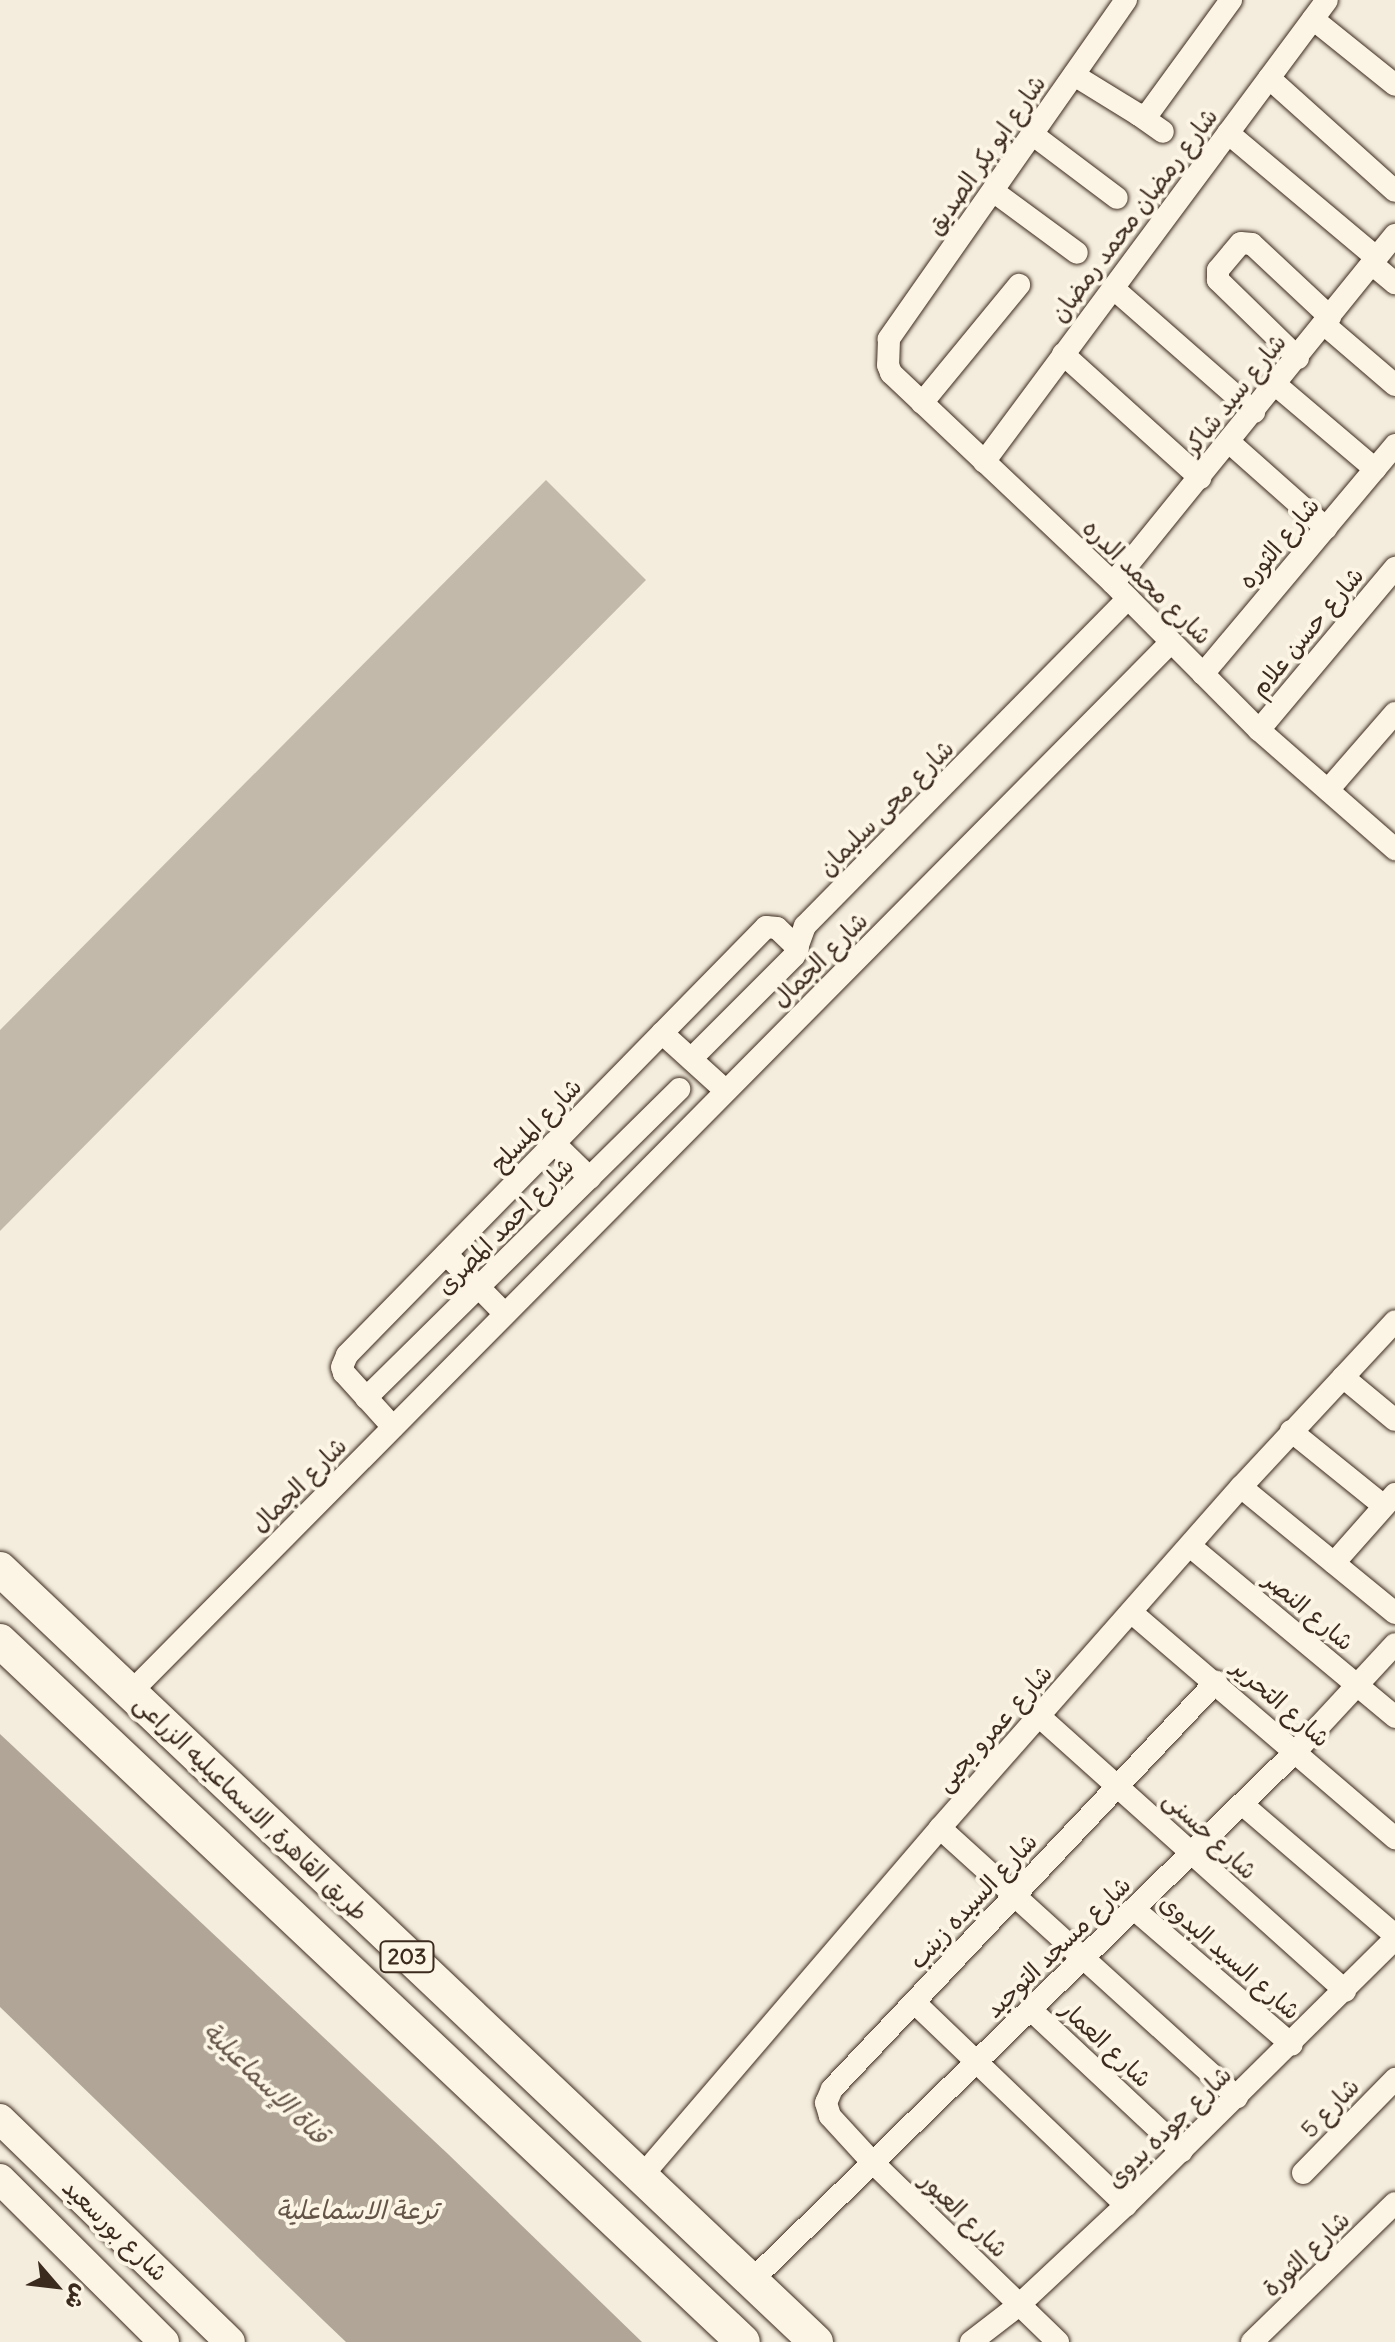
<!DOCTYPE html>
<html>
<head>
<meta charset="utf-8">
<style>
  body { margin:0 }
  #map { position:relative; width:1395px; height:2342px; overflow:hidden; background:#f4eddd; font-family:Delius,"Playpen Sans Arabic",sans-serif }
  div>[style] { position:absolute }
  .water>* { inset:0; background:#b0a596 }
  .building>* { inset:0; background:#c3b9aa }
  .roads { filter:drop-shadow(0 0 2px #3b2a1e) drop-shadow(0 0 2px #3b2a1e) }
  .street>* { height:22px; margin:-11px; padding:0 11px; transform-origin:11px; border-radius:11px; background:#fcf5e5 }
  .secondary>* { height:30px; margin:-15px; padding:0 15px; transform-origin:15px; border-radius:15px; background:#fcf5e5 }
  .primary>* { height:34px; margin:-17px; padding:0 17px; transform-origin:17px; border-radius:17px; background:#fcf5e5 }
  span { translate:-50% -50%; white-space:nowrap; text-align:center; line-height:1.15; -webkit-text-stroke:8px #fcf5e5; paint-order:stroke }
  .shield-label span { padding:2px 6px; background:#fcf5e5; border:2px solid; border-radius:6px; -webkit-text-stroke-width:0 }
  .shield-label { font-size:22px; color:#3b2a1e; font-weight:700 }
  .street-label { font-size:24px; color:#3b2a1e }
  .water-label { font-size:26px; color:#645548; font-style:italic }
  .north { position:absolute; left:16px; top:2246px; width:80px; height:80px; -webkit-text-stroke:6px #fcf5e5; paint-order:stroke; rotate:118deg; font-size:22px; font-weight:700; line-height:32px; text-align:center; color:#3b2a1e }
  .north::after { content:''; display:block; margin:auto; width:28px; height:36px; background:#3b2a1e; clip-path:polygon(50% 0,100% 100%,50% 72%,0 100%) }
</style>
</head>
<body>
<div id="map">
  <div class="water">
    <i style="clip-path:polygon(0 1734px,448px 2154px,642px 2342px,346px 2342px,325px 2322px,0 2007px)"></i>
  </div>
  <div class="building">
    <i style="clip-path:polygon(546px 480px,646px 580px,0 1231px,0 1030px)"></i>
  </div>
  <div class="roads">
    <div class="street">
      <i style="left:1126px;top:0;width:414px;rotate:125deg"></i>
      <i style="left:889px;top:339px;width:26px;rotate:92deg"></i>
      <i style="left:888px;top:365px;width:9px;rotate:69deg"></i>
      <i style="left:891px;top:373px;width:306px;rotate:43.4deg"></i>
      <i style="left:1113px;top:583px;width:207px;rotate:45.2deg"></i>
      <i style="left:1259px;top:730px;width:181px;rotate:41.2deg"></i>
      <i style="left:1313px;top:19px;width:105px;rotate:38.8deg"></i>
      <i style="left:1074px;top:75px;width:76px;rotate:31.6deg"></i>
      <i style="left:1139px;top:115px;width:9px;rotate:-6deg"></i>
      <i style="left:1148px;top:114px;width:141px;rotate:-53.9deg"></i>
      <i style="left:1269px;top:78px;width:169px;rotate:41.9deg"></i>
      <i style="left:1139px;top:115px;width:29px;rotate:35deg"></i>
      <i style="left:1228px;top:133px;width:194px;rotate:40deg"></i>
      <i style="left:1032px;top:134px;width:106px;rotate:37deg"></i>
      <i style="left:993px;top:191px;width:104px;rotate:36.4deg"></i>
      <i style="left:1372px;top:264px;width:30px;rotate:40deg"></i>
      <i style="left:1113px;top:288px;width:188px;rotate:41.3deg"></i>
      <i style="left:1325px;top:325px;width:92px;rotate:40.6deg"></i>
      <i style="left:1063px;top:354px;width:185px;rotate:42.1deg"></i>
      <i style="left:1298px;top:358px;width:112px;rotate:-135.7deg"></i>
      <i style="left:1218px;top:280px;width:10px;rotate:-90deg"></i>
      <i style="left:1218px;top:270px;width:35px;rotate:-50deg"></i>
      <i style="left:1241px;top:243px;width:11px;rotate:5deg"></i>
      <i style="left:1252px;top:244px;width:107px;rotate:43.1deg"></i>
      <i style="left:1276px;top:385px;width:130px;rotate:40.3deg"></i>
      <i style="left:922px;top:403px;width:153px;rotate:-50.6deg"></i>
      <i style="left:1229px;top:442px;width:130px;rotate:41.6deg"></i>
      <i style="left:984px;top:462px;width:575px;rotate:-53.41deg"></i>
      <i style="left:1113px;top:583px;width:448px;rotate:-51deg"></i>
      <i style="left:1203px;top:674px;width:299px;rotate:-50deg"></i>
      <i style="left:1259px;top:730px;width:212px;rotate:-50deg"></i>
      <i style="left:1328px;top:790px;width:102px;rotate:-49deg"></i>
      <i style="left:662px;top:1033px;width:86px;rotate:42.2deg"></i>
      <i style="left:691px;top:1059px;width:146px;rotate:-45deg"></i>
      <i style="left:794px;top:956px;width:32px;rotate:-70deg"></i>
      <i style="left:805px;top:926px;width:460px;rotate:-45.4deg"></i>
      <i style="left:554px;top:1143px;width:50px;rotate:44.2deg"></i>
      <i style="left:446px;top:1254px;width:84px;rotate:45.5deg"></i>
      <i style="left:1343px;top:1377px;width:67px;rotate:39.6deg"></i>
      <i style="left:366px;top:1398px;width:440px;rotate:-44.6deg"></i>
      <i style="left:393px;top:1427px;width:73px;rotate:-132.2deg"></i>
      <i style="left:344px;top:1373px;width:6px;rotate:-108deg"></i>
      <i style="left:342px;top:1367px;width:13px;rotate:-67deg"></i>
      <i style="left:347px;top:1355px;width:599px;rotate:-45.61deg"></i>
      <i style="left:766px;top:927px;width:11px;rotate:5deg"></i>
      <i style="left:777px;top:928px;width:29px;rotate:44deg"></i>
      <i style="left:1291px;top:1431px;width:119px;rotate:38.9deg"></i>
      <i style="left:1241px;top:1487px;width:199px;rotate:39.3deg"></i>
      <i style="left:1190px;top:1546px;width:267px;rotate:39.8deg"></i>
      <i style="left:1334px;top:1563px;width:92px;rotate:-48.5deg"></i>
      <i style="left:1131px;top:1612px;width:348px;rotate:40.6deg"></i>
      <i style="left:130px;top:1693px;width:1479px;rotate:-45.27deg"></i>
      <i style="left:1040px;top:1717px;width:410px;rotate:41.9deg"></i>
      <i style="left:1242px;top:1804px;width:201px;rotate:40.6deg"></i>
      <i style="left:940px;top:1828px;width:401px;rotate:42.2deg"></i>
      <i style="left:1134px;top:1909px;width:208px;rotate:40.7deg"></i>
      <i style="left:914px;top:2002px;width:294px;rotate:43.8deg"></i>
      <i style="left:1030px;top:2009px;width:208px;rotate:43.1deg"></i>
      <i style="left:1303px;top:2173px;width:132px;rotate:-45.6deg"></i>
      <i style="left:641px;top:2177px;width:460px;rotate:-49.4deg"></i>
      <i style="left:940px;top:1828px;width:455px;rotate:-48.6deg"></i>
      <i style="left:1241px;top:1487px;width:226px;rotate:-47.1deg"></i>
      <i style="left:750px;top:2282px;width:763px;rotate:-44.2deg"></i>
      <i style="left:1297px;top:1750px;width:144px;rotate:-47.2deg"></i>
      <i style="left:971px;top:2342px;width:61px;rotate:-37.6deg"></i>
      <i style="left:1019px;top:2305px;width:146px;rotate:-43.1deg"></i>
      <i style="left:1126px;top:2205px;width:378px;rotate:-44.7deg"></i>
      <i style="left:1058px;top:2342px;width:257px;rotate:-135.9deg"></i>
      <i style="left:873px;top:2163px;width:64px;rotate:-132.5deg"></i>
      <i style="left:830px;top:2116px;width:14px;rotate:-107deg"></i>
      <i style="left:826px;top:2103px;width:15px;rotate:-67deg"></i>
      <i style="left:832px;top:2089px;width:560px;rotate:-46.67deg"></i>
      <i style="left:1252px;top:2342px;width:199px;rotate:-44.2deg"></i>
    </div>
    <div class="secondary">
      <i style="left:0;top:2119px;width:320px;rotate:44.1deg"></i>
      <i style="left:0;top:2179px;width:231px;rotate:44.8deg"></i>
    </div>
    <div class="primary">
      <i style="left:0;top:1569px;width:1124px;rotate:43.45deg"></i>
      <i style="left:0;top:1641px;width:1021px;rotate:43.33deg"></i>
    </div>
  </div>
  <div class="shield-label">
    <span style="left:407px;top:1957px">203</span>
  </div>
  <div class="street-label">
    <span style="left:986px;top:155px;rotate:-55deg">شارع ابو بكر الصديق</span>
    <span style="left:1134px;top:215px;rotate:-53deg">شارع رمضان محمد رمضان</span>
    <span style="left:1235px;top:394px;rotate:-51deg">شارع سيد شاكر</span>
    <span style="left:1279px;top:543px;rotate:-50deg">شارع الثوره</span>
    <span style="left:1147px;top:582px;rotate:44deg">شارع محمد الدره</span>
    <span style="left:1307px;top:632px;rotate:-50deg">شارع حسن علام</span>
    <span style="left:886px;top:808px;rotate:-45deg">شارع محى سليمان</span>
    <span style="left:820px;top:960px;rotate:-45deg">شارع الجمال</span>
    <span style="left:536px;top:1125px;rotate:-46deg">شارع المسلح</span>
    <span style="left:505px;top:1226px;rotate:-45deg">شارع احمد المصرى</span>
    <span style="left:299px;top:1485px;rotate:-45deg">شارع الجمال</span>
    <span style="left:1309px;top:1611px;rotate:40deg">شارع النصر</span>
    <span style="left:1281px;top:1703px;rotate:41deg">شارع التحرير</span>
    <span style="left:994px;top:1728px;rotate:-48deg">شارع عمرو يحيى</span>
    <span style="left:251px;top:1808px;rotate:44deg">طريق القاهرة, الاسماعيليه الزراعى</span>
    <span style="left:1210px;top:1835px;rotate:43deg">شارع حسنى</span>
    <span style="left:973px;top:1901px;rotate:-47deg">شارع السيده زينب</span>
    <span style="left:1058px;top:1947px;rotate:-44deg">شارع مسجد التوحيد</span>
    <span style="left:1230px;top:1957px;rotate:41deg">شارع السيد البدوى</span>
    <span style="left:1106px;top:2044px;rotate:43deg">شارع العمار</span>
    <span style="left:1330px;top:2108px;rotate:-46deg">شارع 5</span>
    <span style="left:1169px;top:2127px;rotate:-44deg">شارع جوده بدوى</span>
    <span style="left:964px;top:2215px;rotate:44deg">شارع العبور</span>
    <span style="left:115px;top:2230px;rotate:44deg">شارع بورسعيد</span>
    <span style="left:1306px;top:2254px;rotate:-44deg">شارع الثورة</span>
  </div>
  <div class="water-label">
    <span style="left:266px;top:2083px;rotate:44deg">قناة الإسماعيلية</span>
    <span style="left:357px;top:2210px">ترعة الاسماعلية</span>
  </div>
  <div class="north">ش</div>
</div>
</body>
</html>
